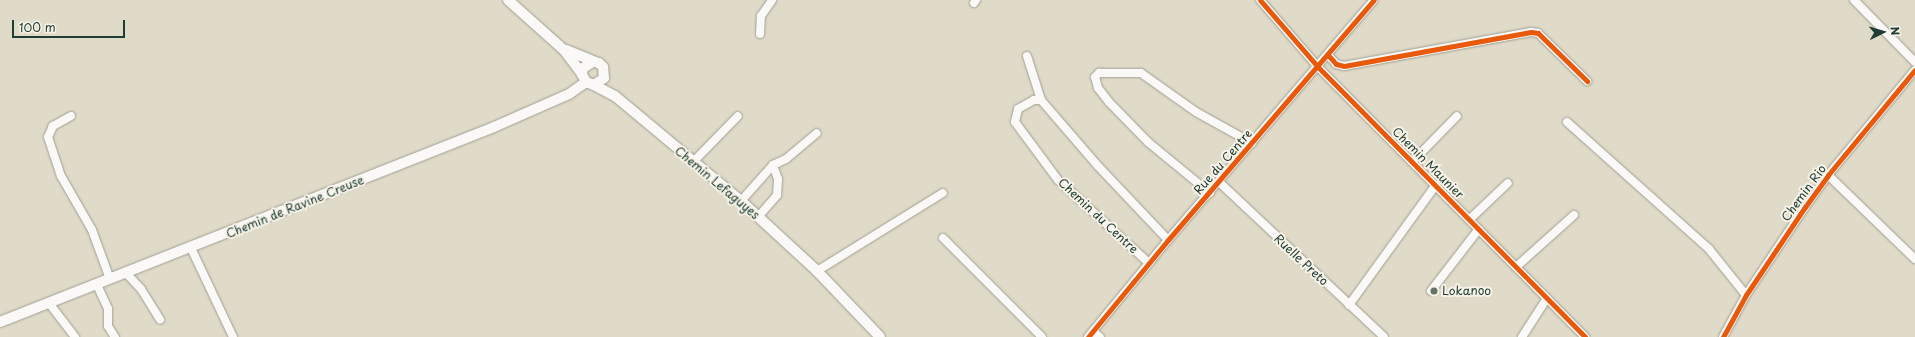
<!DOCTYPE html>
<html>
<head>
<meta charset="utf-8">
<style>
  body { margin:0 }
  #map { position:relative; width:1915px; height:337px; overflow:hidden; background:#e0dac8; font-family:"Playpen Sans",sans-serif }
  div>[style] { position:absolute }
  .roads { filter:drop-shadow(0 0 1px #a0a094) drop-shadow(0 0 1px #a0a094) }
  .minor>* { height:8px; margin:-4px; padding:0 4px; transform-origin:4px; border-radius:4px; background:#faf9f7 }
  .major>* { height:10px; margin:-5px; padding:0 5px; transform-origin:5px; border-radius:5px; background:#faf9f7 }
  .cycleway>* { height:5px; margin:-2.5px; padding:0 2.5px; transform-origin:2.5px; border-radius:2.5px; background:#e8590c }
  .dots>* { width:11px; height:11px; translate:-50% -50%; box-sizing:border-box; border:2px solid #f7f3e8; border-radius:50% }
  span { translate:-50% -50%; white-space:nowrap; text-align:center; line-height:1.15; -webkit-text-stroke:4px #f7f3e8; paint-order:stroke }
  .street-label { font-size:12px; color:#1f3d34 }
  .poi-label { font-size:12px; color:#1f3d34 }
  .left { translate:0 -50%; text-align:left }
  .north { position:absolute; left:1863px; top:12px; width:40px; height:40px; -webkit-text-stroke:3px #f7f3e8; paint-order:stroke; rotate:85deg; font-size:11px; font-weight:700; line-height:16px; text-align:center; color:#1f3d34 }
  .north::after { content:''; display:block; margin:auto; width:14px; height:18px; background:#1f3d34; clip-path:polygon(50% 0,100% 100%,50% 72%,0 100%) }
  .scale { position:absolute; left:12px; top:20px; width:113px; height:18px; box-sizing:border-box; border:2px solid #1f3d34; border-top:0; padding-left:5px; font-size:12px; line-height:14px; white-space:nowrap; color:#1f3d34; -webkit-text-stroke:3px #f7f3e8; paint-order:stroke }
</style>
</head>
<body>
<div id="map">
  <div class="roads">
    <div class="minor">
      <i style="left:1260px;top:0;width:89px;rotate:49.1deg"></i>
      <i style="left:1318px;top:67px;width:380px;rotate:45.3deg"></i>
      <i style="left:1854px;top:0;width:87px;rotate:45.5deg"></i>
      <i style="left:974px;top:3px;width:4px;rotate:-56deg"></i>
      <i style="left:760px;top:34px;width:18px;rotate:-87deg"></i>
      <i style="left:761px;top:16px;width:19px;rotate:-55deg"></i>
      <i style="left:1328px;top:55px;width:12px;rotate:48deg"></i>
      <i style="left:1336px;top:64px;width:8px;rotate:14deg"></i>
      <i style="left:1344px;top:66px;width:190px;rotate:-10.3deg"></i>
      <i style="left:1531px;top:32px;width:7px;rotate:8deg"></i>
      <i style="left:1538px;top:33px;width:69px;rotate:44.4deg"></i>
      <i style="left:1027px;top:56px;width:46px;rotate:72.3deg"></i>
      <i style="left:1041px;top:100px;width:87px;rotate:49.2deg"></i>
      <i style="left:1098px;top:166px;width:102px;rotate:46.6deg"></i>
      <i style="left:1041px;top:100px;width:7px;rotate:180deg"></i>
      <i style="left:1034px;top:100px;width:18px;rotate:151deg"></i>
      <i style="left:1018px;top:109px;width:13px;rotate:103deg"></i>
      <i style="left:1015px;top:122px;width:72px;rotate:53.4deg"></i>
      <i style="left:1058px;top:180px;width:123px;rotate:42.4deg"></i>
      <i style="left:71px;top:116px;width:21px;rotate:151deg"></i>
      <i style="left:53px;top:126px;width:12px;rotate:114deg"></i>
      <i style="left:48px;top:137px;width:41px;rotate:71.6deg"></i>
      <i style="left:61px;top:176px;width:62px;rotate:60.1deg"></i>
      <i style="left:92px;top:230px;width:52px;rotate:69.8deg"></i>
      <i style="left:1567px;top:122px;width:191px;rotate:41.8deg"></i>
      <i style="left:1709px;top:249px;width:59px;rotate:51.2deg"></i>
      <i style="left:693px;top:162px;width:64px;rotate:-45.6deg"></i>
      <i style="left:1412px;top:162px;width:64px;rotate:-45.6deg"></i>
      <i style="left:1828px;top:175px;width:121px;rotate:44deg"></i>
      <i style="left:1219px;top:182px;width:226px;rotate:43.2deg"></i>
      <i style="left:1210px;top:193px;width:80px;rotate:-140.6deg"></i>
      <i style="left:1148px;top:142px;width:56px;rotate:-134.3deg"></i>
      <i style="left:1109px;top:102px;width:18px;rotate:-128deg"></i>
      <i style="left:1098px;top:88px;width:11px;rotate:-105deg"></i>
      <i style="left:1095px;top:77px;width:6px;rotate:-45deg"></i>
      <i style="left:1099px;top:73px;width:42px"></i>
      <i style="left:1141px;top:73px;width:67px;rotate:35.3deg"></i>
      <i style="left:1196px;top:112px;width:64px;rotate:29deg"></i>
      <i style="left:741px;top:201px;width:48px;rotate:-48.4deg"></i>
      <i style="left:773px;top:165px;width:14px;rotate:-25deg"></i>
      <i style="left:786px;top:159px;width:40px;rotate:-40deg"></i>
      <i style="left:758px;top:217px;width:29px;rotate:-49deg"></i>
      <i style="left:777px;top:195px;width:16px;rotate:-86deg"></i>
      <i style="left:778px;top:179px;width:15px;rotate:-110deg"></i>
      <i style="left:1470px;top:219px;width:52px;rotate:-43.5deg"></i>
      <i style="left:943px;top:238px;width:140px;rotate:45deg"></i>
      <i style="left:191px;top:248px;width:98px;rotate:64.7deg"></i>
      <i style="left:1516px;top:267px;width:78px;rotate:-41.9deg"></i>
      <i style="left:817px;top:271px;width:148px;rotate:-31.8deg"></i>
      <i style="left:126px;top:273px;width:22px;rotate:47deg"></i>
      <i style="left:141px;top:289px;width:36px;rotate:58deg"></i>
      <i style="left:97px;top:285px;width:26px;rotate:65deg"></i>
      <i style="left:108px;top:309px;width:17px;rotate:90deg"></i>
      <i style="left:108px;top:326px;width:13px;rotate:58deg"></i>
      <i style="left:1431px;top:291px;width:78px;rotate:-52.3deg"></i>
      <i style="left:49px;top:303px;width:43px;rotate:52.6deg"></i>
      <i style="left:1349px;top:305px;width:148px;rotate:-54.1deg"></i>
      <i style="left:1093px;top:331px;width:9px;rotate:41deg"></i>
      <i style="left:1088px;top:337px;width:126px;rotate:-50.5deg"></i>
      <i style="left:1168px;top:240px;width:316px;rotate:-49.4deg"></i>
      <i style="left:1522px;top:337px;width:46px;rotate:-57.3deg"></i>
      <i style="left:1723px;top:337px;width:48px;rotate:-61.3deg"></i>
      <i style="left:1746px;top:295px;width:106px;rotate:-56.2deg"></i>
      <i style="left:1805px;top:207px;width:39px;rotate:-54deg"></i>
      <i style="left:1828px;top:175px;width:136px;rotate:-50.4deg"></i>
    </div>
    <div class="major">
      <i style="left:508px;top:0;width:75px;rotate:41.8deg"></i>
      <i style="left:564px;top:50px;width:30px;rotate:53deg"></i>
      <i style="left:566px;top:50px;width:35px;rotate:22deg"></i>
      <i style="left:599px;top:63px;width:6px;rotate:45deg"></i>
      <i style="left:603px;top:67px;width:11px;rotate:85deg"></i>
      <i style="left:604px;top:78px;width:12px;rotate:145deg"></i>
      <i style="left:594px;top:85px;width:9px;rotate:-159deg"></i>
      <i style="left:586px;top:82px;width:9px;rotate:-117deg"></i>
      <i style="left:582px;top:74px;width:6px;rotate:-81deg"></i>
      <i style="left:583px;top:68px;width:12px;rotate:-31deg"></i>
      <i style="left:594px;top:85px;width:24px;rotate:28deg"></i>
      <i style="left:615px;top:96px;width:164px;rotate:39.8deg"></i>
      <i style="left:741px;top:201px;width:103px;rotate:42.6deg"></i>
      <i style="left:817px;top:271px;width:91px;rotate:46.3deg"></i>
      <i style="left:0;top:322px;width:531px;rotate:-21.54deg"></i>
      <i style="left:494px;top:127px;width:82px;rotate:-23.7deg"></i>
      <i style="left:569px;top:94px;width:21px;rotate:-35deg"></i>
    </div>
  </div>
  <div class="cycleway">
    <i style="left:1260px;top:0;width:89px;rotate:49.1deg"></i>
    <i style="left:1318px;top:67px;width:380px;rotate:45.3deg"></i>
    <i style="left:1328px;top:55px;width:12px;rotate:48deg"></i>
    <i style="left:1336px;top:64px;width:8px;rotate:14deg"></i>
    <i style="left:1344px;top:66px;width:190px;rotate:-10.3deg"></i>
    <i style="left:1531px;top:32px;width:7px;rotate:8deg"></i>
    <i style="left:1538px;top:33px;width:69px;rotate:44.4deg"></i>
    <i style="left:1088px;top:337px;width:126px;rotate:-50.5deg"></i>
    <i style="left:1168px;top:240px;width:316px;rotate:-49.4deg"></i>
    <i style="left:1723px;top:337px;width:48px;rotate:-61.3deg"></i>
    <i style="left:1746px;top:295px;width:106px;rotate:-56.2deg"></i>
    <i style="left:1805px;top:207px;width:39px;rotate:-54deg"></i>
    <i style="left:1828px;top:175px;width:136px;rotate:-50.4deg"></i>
  </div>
  <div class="dots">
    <i style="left:1434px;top:291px;background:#637468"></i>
  </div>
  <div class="street-label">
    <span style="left:1223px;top:162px;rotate:-49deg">Rue du Centre</span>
    <span style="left:1428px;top:163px;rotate:45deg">Chemin Maunier</span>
    <span style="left:717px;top:183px;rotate:40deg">Chemin Lefaguyes</span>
    <span style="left:1804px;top:193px;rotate:-54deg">Chemin Rio</span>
    <span style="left:295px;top:207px;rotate:-22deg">Chemin de Ravine Creuse</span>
    <span style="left:1098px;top:216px;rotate:43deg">Chemin du Centre</span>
    <span style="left:1301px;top:260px;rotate:43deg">Ruelle Preto</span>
  </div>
  <div class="poi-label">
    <span class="left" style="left:1442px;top:291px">Lokanoo</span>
  </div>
  <div class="north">N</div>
  <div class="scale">100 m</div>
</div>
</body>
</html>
